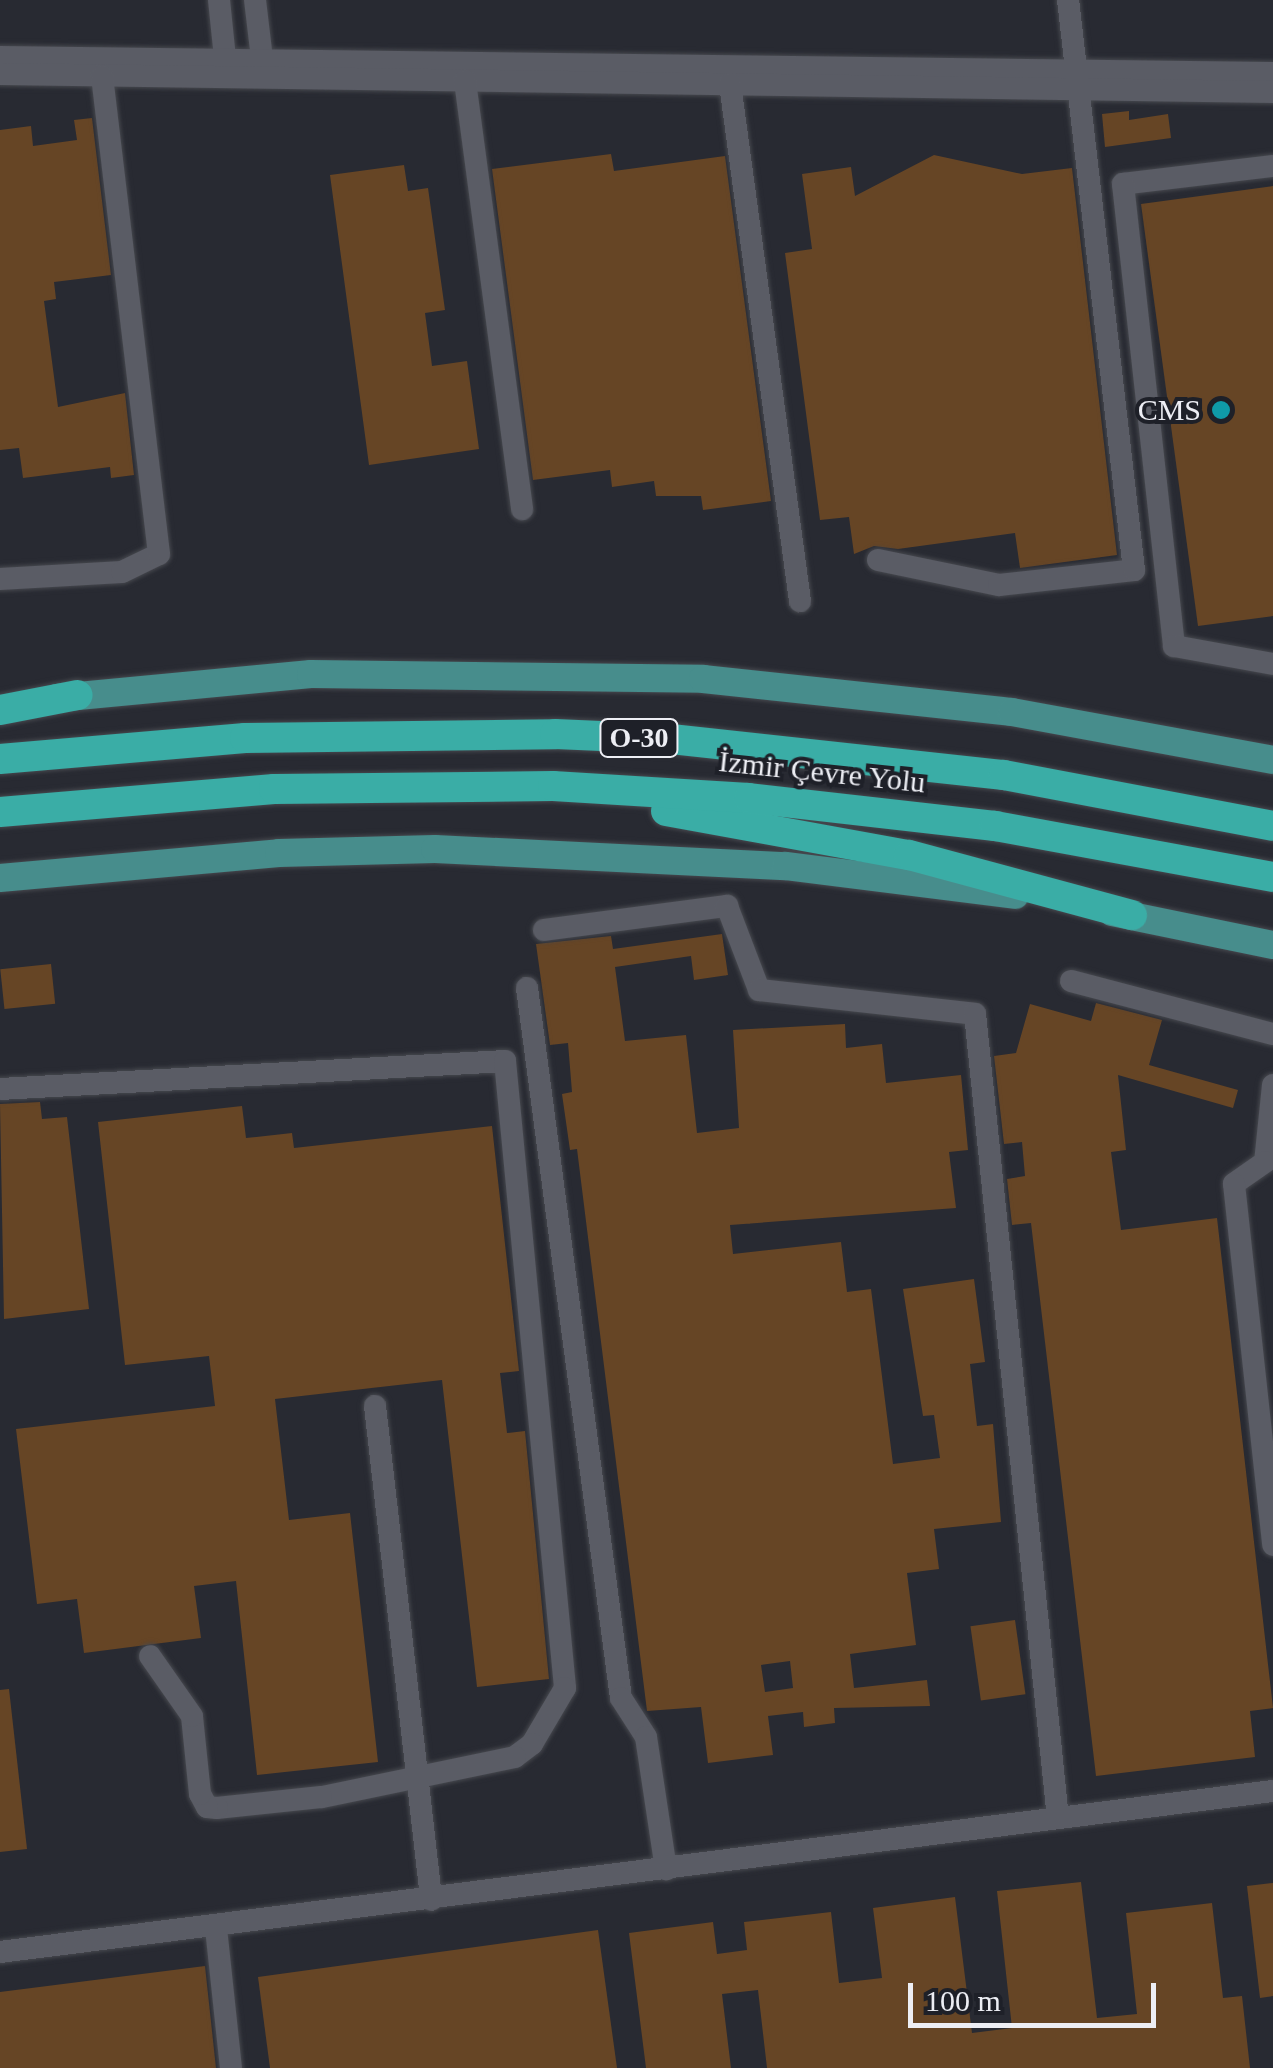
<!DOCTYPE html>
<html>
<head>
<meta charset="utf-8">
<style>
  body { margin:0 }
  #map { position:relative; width:1273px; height:2068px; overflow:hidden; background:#282a32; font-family:"Times New Roman",serif }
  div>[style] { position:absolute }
  .building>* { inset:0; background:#664525; transform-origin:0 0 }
  .roads { filter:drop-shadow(0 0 2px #46484e) drop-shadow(0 0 2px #46484e) }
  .minor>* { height:22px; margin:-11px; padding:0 11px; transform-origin:11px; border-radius:11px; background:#5a5c65 }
  .major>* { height:28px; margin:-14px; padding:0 14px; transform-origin:14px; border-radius:14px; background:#478d8c }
  .highway>* { height:30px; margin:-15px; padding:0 15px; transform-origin:15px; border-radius:15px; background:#3aada6 }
  .dots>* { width:28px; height:28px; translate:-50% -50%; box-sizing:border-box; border:5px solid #1e2028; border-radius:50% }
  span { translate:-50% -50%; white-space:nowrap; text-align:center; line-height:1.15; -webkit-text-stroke:8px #1e2028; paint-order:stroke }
  .shield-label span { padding:2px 8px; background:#1e2028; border:2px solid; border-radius:8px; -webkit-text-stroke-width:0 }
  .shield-label { font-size:28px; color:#edeef4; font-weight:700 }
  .poi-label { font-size:30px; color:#edeef4 }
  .right { translate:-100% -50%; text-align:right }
  .street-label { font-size:30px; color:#edeef4 }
  .scale { position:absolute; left:908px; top:1983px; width:248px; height:45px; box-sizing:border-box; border:5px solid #edeef4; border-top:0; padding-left:12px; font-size:30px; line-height:35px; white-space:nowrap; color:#edeef4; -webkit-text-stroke:8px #1e2028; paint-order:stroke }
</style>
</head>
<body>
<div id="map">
  <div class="building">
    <i style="clip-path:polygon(1129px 111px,1129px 120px,1168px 114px,1171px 138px,1105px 147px,1102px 114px)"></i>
    <i style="clip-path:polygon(92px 118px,111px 275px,54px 282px,56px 299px,44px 301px,58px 407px,125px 393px,134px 475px,111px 478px,110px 467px,23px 478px,19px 448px,0 450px,0 130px,31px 126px,33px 146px,77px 140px,74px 120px)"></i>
    <i style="clip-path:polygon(611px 154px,614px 171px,725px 156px,771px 501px,703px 510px,701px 496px,656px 496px,654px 481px,612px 487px,610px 470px,533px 480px,492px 169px)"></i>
    <i style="clip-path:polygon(934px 155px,1022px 174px,1072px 168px,1117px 555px,1020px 568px,1015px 533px,898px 549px,874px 546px,854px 554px,849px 517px,820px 520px,785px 253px,812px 249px,802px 174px,851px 167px,855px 196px)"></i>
    <i style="clip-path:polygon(404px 165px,408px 191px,428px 188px,445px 310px,425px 313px,432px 366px,467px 361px,479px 449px,369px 465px,330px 175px)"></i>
    <i style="clip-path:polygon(1273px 186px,1273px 616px,1198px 626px,1141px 204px)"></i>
    <i style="clip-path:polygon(evenodd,722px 934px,728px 975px,694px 980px,691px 956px,615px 967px,625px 1041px,686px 1035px,697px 1133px,739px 1128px,733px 1030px,845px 1024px,846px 1048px,882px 1044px,886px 1083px,961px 1075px,968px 1150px,949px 1152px,956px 1208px,730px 1225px,733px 1254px,841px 1242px,847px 1292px,871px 1289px,893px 1464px,940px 1458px,934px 1415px,923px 1416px,903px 1289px,974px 1279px,985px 1362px,970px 1364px,977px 1426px,993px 1424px,1001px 1522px,934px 1529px,939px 1569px,907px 1573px,916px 1645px,850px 1654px,854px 1688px,927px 1680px,930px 1706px,834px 1708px,835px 1723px,804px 1727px,803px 1712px,768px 1716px,773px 1755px,708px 1763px,701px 1707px,647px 1711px,577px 1149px,570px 1150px,562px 1094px,572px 1092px,568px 1043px,550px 1045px,536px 944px,611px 936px,613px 949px,722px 934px,790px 1661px,793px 1688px,765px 1692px,761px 1665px,790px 1661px)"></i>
    <i style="left:51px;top:964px;width:40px;height:51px;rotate:84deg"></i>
    <i style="clip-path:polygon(1096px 1003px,1162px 1020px,1149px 1065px,1238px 1090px,1233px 1108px,1118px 1075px,1126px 1150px,1111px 1152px,1121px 1230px,1217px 1218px,1273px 1708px,1250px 1711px,1255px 1757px,1096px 1776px,1031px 1223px,1012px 1225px,1007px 1179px,1025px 1176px,1022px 1142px,1004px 1144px,994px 1056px,1016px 1053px,1030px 1004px,1091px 1021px)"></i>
    <i style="clip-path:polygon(40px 1102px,42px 1119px,67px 1117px,89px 1309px,4px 1319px,0 1104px)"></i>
    <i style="clip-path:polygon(242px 1106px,246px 1138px,292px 1133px,294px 1148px,492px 1126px,519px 1371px,500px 1373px,507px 1433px,525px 1431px,549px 1679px,477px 1687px,442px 1380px,275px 1399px,289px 1520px,350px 1513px,378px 1762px,257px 1775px,236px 1581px,194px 1586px,201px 1638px,84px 1653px,77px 1599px,37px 1604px,16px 1429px,215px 1406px,209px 1356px,125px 1365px,98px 1122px)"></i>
    <i style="left:1015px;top:1620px;width:75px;height:45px;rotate:82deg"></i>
    <i style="clip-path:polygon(9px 1689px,27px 1849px,0 1852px,0 1690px)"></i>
    <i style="clip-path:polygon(1081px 1882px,1097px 2018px,1137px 2014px,1126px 1913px,1212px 1903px,1223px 1998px,1242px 1996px,1250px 2068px,767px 2068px,758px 1990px,722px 1994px,731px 2068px,646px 2068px,629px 1933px,713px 1922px,717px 1954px,747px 1950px,744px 1922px,831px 1912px,839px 1983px,882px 1978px,873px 1908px,955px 1897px,972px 2033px,1012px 2028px,997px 1891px)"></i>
    <i style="clip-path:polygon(1273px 1883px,1273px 1996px,1260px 1998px,1247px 1886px)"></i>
    <i style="clip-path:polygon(598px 1930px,617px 2068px,270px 2068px,258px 1977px)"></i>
    <i style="clip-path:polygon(205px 1966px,216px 2068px,0 2068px,0 1992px)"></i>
  </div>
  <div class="roads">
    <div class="minor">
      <i style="left:219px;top:0;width:58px;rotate:84.1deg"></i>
      <i style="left:255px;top:0;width:59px;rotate:83.2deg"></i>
      <i style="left:0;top:57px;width:1273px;rotate:0.72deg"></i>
      <i style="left:0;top:74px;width:1273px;rotate:0.81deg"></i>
      <i style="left:465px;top:81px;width:432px;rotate:82.4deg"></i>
      <i style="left:730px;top:84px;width:522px;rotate:82.29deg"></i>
      <i style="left:1273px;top:166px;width:151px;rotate:173.2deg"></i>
      <i style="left:1123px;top:184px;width:465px;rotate:83.7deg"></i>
      <i style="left:1174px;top:646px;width:101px;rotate:10.3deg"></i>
      <i style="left:878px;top:560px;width:124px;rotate:11.7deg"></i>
      <i style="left:999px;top:585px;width:136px;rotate:-6.3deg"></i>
      <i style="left:1134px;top:570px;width:574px;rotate:-96.6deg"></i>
      <i style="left:0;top:579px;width:122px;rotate:-3.3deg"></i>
      <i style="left:122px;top:572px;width:41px;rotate:-25.9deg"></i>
      <i style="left:159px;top:554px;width:481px;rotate:-96.8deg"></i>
      <i style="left:544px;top:930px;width:185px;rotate:-7.5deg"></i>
      <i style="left:727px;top:906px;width:90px;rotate:69.1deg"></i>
      <i style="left:759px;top:990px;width:217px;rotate:6.3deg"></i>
      <i style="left:975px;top:1014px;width:808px;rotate:84.11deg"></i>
      <i style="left:1071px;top:981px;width:209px;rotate:14.7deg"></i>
      <i style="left:527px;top:988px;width:716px;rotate:82.46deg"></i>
      <i style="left:621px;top:1698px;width:46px;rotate:57.3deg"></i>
      <i style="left:646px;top:1737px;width:134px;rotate:81.4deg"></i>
      <i style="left:1273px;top:1085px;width:77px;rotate:95.9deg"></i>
      <i style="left:1265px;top:1162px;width:38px;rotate:145deg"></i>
      <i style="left:1234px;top:1184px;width:363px;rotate:83.8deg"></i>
      <i style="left:0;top:1089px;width:506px;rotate:-3.17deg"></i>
      <i style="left:505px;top:1061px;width:630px;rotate:84.53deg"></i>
      <i style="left:565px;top:1688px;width:65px;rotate:120.5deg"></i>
      <i style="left:532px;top:1744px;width:21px;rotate:143deg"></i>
      <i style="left:515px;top:1757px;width:198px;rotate:168.3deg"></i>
      <i style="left:321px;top:1797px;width:105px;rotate:174deg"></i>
      <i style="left:217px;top:1808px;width:10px;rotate:-174deg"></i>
      <i style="left:207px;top:1807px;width:15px;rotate:-118deg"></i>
      <i style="left:200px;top:1794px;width:78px;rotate:-95.9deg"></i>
      <i style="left:192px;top:1716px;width:73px;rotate:-125deg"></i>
      <i style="left:375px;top:1406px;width:497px;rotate:83.5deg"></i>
      <i style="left:216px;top:1928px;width:141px;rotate:83.9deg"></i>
      <i style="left:0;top:1952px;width:1283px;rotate:-7.21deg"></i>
    </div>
    <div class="major">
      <i style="left:57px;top:698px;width:255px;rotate:-5.4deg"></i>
      <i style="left:311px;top:674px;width:392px;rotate:0.7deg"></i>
      <i style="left:703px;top:679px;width:311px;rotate:6.1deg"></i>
      <i style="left:1012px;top:712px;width:265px;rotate:10.4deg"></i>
      <i style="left:0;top:878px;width:280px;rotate:-5.1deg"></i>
      <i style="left:279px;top:853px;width:156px;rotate:-1.5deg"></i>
      <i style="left:435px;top:849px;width:351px;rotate:2.8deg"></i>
      <i style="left:786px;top:866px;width:231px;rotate:7.2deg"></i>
      <i style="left:1112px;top:912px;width:164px;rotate:11.6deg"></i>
    </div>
    <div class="highway">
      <i style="left:0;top:710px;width:79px;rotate:-10.9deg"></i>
      <i style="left:0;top:759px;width:246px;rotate:-4.9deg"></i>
      <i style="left:245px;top:738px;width:310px;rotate:-0.7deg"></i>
      <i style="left:555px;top:734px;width:116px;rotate:2.5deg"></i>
      <i style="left:671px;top:739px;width:335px;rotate:6.2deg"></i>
      <i style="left:1004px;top:775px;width:274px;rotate:10.7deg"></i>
      <i style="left:666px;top:811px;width:247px;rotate:10.3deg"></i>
      <i style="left:909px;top:855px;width:231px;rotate:15.1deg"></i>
      <i style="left:0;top:812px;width:275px;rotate:-4.8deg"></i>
      <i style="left:274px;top:789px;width:279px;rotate:-0.6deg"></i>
      <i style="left:553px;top:786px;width:196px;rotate:3.5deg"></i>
      <i style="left:749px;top:798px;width:248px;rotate:6.5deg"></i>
      <i style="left:995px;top:826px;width:283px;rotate:10.4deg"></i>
    </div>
  </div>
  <div class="dots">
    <i style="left:1221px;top:410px;background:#0f9aa8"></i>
  </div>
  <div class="shield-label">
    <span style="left:639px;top:738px">O-30</span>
  </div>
  <div class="poi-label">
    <span class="right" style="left:1201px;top:410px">CMS</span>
  </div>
  <div class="street-label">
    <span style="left:822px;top:772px;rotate:6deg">İzmir Çevre Yolu</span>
  </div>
  <div class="scale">100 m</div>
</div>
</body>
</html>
